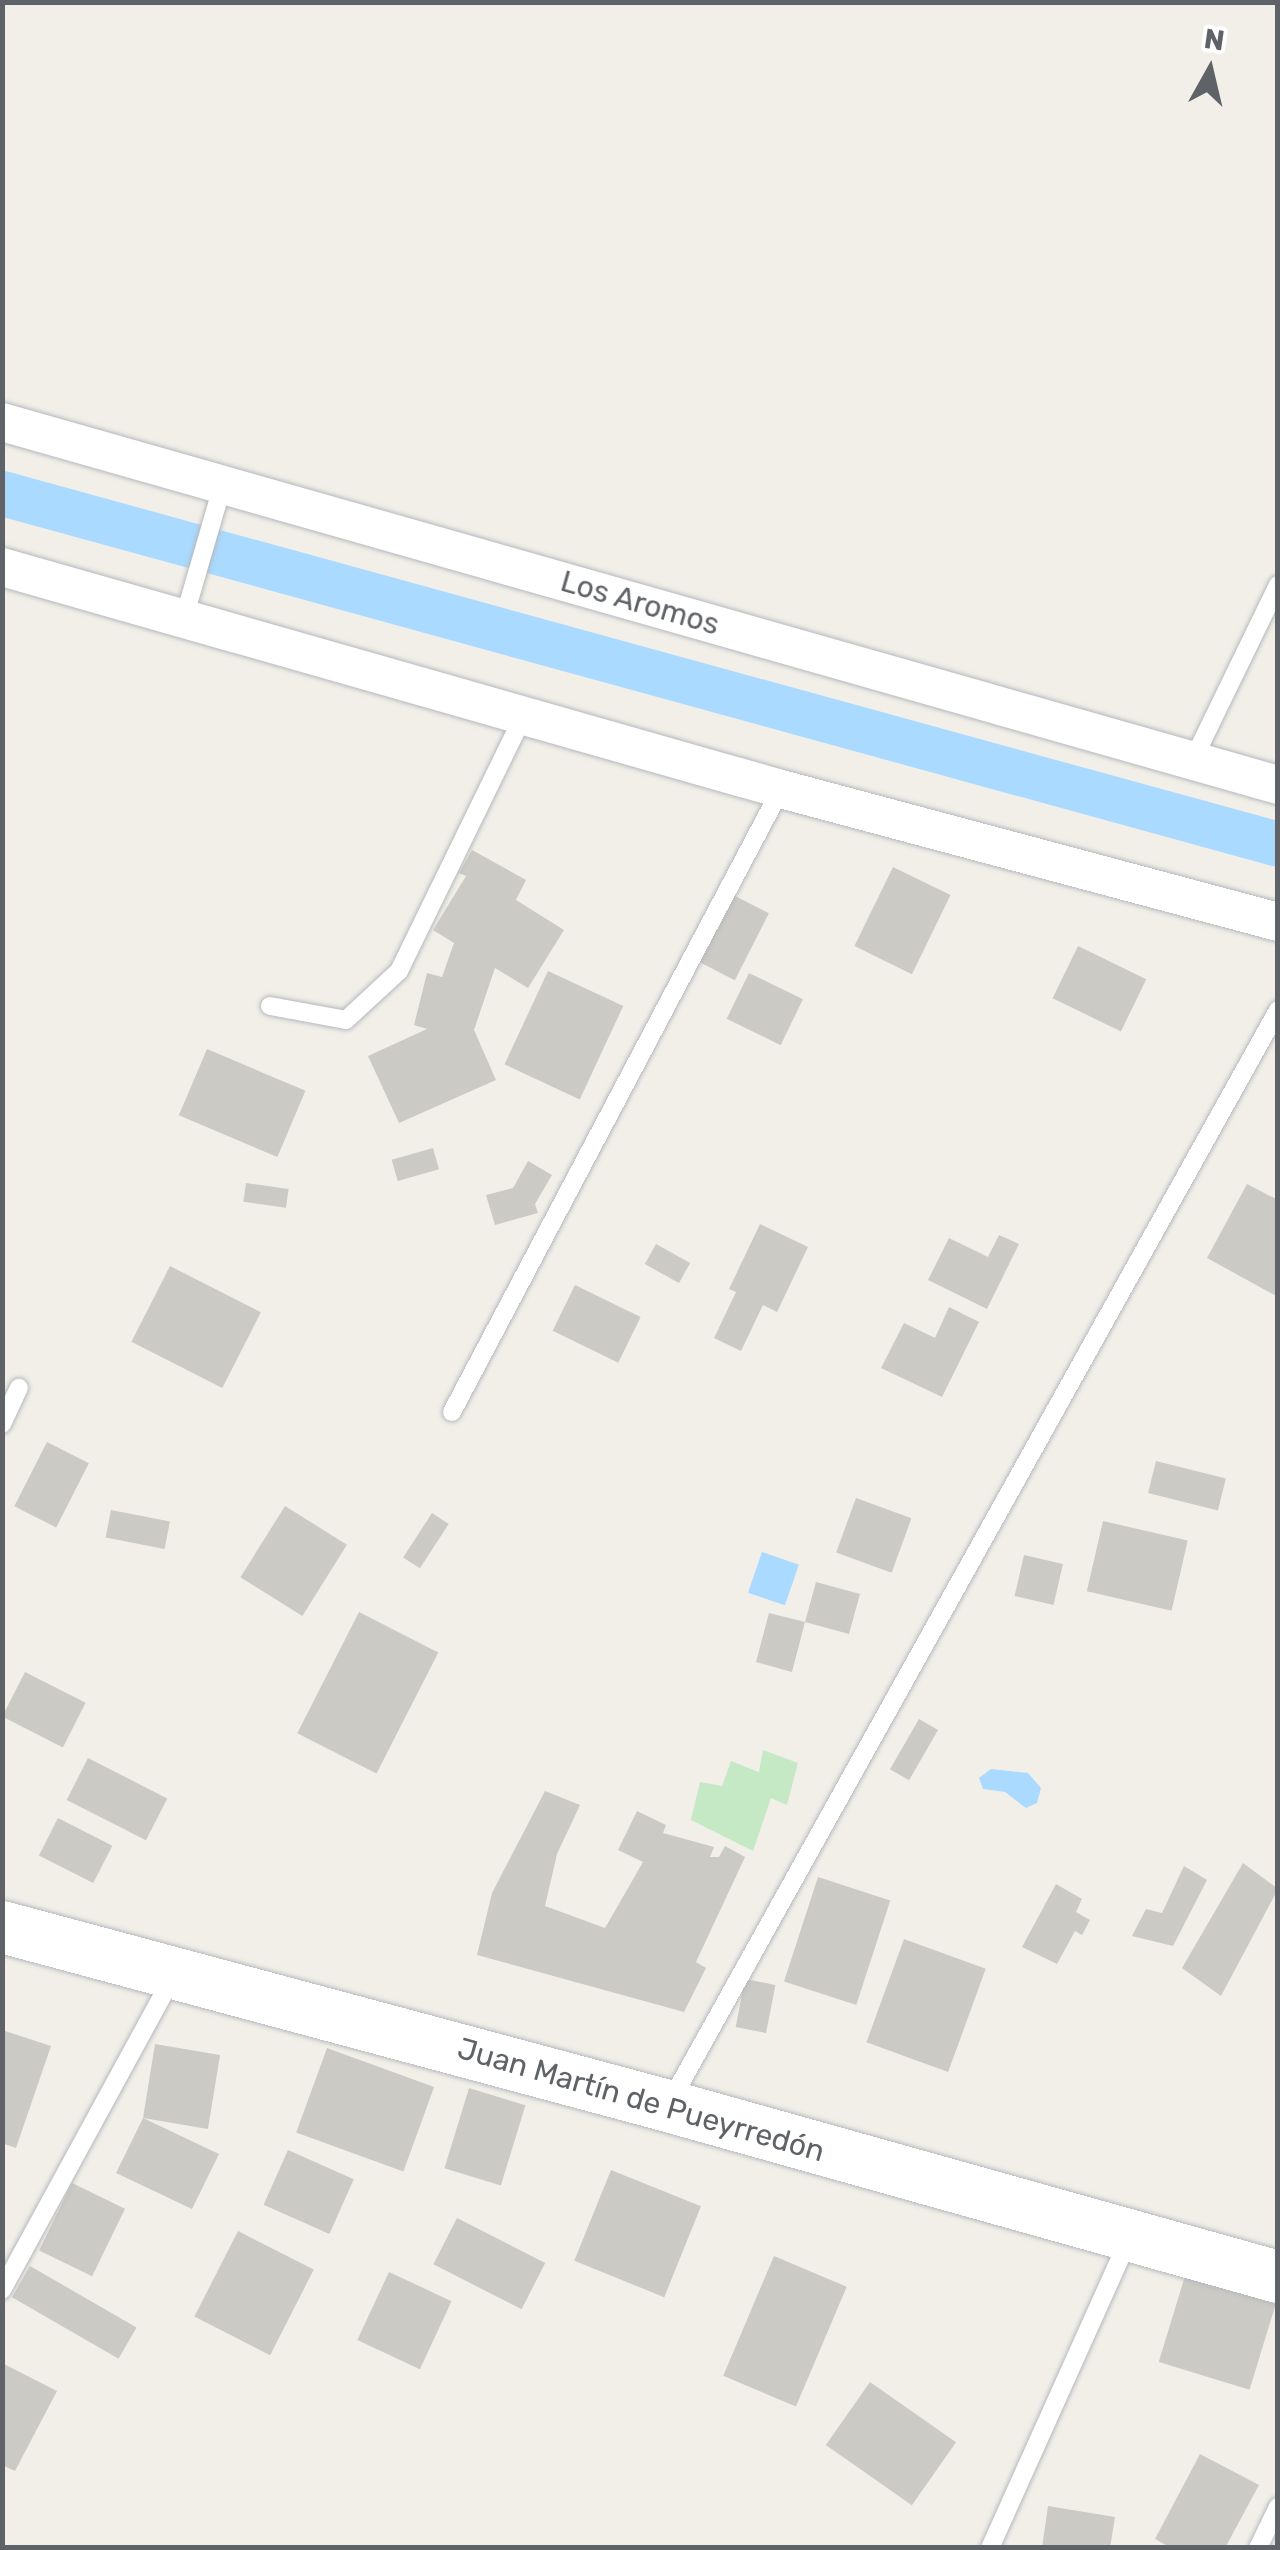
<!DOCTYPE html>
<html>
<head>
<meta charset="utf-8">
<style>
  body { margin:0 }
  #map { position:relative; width:1280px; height:2550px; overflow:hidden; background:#f1efe8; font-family:Rubik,sans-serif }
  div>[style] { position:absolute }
  .green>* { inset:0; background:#c5e8c5 }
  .water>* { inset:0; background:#aadaff; transform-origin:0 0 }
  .canal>* { height:45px; margin:-22.5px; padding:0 22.5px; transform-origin:22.5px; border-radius:22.5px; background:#aadaff }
  .building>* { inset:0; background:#cccac5; transform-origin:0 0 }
  .roads { filter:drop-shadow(0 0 2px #b5b8bc) drop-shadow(0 0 2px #b5b8bc) }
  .lane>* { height:18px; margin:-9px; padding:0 9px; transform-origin:9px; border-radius:9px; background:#fff }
  .street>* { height:38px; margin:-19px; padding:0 19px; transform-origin:19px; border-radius:19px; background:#fff }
  .secondary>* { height:52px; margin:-26px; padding:0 26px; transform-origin:26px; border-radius:26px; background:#fff }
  span { translate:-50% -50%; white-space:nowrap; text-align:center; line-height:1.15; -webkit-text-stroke:9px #fff; paint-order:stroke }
  .street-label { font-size:30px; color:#5f6368 }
  .frame { position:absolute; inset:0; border:5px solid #5f6368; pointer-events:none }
  .north { position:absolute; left:1160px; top:20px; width:100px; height:100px; -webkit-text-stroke:8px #fff; paint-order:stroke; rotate:8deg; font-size:28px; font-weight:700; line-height:40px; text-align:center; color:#5f6368 }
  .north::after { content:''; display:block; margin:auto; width:35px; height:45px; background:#5f6368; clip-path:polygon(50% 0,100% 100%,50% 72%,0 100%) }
</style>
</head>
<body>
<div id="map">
  <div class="green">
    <i style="clip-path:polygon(763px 1750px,798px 1763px,787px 1805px,771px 1798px,753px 1851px,691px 1820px,700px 1782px,722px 1786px,731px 1761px,759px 1772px)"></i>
  </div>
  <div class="water">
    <i style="left:762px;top:1552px;width:39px;height:43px;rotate:19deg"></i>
    <i style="clip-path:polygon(991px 1769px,1028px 1773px,1041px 1788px,1037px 1803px,1026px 1808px,1005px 1792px,983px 1789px,979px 1778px)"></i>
  </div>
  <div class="canal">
    <i style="left:2px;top:493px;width:1323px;rotate:15.38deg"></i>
  </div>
  <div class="building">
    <i style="clip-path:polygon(472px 850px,526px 880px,516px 900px,564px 930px,528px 988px,495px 968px,474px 1030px,496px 1080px,399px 1123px,368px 1056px,427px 1029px,414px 1025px,427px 973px,442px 977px,454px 943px,433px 930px,466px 876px,459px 873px)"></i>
    <i style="left:893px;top:867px;width:64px;height:88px;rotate:26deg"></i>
    <i style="left:727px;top:892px;width:47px;height:75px;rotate:27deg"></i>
    <i style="left:1078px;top:946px;width:76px;height:58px;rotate:26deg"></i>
    <i style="left:548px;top:971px;width:83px;height:103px;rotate:25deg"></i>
    <i style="left:749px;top:973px;width:60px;height:51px;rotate:26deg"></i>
    <i style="left:207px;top:1049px;width:107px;height:72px;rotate:23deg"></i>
    <i style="left:433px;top:1148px;width:22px;height:43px;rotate:74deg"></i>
    <i style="clip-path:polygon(528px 1161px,552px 1175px,535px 1204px,538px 1213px,495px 1225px,486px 1195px,513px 1188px)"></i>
    <i style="left:246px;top:1183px;width:43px;height:19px;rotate:8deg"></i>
    <i style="clip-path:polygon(1247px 1184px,1278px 1200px,1278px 1297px,1207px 1258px)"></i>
    <i style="clip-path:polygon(760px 1224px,808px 1247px,777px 1312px,763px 1305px,741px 1351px,714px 1338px,736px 1292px,729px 1289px)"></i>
    <i style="clip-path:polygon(999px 1235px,1019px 1244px,987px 1309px,928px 1280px,949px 1238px,988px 1257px)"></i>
    <i style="left:656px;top:1244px;width:39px;height:23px;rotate:29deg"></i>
    <i style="left:170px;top:1266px;width:102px;height:85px;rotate:27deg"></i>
    <i style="left:575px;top:1285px;width:73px;height:51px;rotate:26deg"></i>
    <i style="clip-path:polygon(949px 1307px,979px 1322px,942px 1397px,881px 1368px,904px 1323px,935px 1338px)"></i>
    <i style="left:47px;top:1442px;width:47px;height:72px;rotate:27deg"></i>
    <i style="left:1156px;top:1461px;width:72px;height:33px;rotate:14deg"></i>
    <i style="left:856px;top:1498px;width:59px;height:58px;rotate:20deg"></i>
    <i style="left:285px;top:1506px;width:73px;height:84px;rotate:32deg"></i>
    <i style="left:111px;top:1510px;width:60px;height:28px;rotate:11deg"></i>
    <i style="left:432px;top:1513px;width:20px;height:53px;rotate:33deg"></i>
    <i style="left:1103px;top:1521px;width:87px;height:72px;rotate:13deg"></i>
    <i style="left:1024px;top:1555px;width:40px;height:42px;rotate:13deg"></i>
    <i style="clip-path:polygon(816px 1582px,860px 1594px,849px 1634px,805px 1622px,792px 1672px,756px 1662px,769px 1613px,805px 1622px)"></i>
    <i style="left:359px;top:1612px;width:89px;height:136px;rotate:27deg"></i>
    <i style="left:25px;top:1672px;width:68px;height:50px;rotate:27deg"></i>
    <i style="left:919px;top:1719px;width:22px;height:58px;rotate:30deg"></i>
    <i style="left:88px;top:1758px;width:89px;height:47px;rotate:27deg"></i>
    <i style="clip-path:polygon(545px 1791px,580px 1805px,557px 1854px,545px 1906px,605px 1928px,643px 1862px,618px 1850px,637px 1811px,666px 1825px,663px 1833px,714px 1847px,710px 1857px,719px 1857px,725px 1846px,745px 1857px,696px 1962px,706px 1968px,684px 2012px,477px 1955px,492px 1893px)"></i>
    <i style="left:58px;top:1818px;width:61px;height:42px;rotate:27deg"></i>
    <i style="clip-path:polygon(1243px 1863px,1278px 1889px,1221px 1996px,1182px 1968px)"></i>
    <i style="clip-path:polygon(1184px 1866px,1207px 1880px,1173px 1946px,1132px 1936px,1146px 1909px,1162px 1913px)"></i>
    <i style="left:818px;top:1877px;width:76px;height:110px;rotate:18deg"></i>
    <i style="clip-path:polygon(1056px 1884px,1082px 1899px,1076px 1912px,1090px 1920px,1082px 1935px,1075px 1931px,1057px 1964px,1022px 1947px)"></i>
    <i style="left:904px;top:1939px;width:87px;height:110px;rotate:20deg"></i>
    <i style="left:745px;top:1979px;width:31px;height:49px;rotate:11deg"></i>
    <i style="clip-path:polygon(2px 2030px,51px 2046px,16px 2148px,2px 2143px)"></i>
    <i style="clip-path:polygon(155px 2044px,220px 2055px,208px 2129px,143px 2118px,219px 2154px,192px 2209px,116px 2173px,143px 2118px)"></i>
    <i style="left:327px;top:2048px;width:114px;height:90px;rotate:20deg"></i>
    <i style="left:469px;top:2088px;width:59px;height:84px;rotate:17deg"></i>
    <i style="left:288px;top:2150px;width:72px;height:60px;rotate:24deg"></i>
    <i style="left:611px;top:2170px;width:97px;height:98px;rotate:22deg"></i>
    <i style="left:72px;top:2183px;width:59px;height:75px;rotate:26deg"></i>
    <i style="left:457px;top:2218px;width:99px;height:52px;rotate:27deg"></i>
    <i style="left:238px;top:2231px;width:85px;height:96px;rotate:27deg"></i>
    <i style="left:774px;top:2256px;width:79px;height:130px;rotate:23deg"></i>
    <i style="left:30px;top:2266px;width:123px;height:36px;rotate:30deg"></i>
    <i style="left:389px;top:2272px;width:69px;height:75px;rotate:25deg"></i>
    <i style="left:1185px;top:2276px;width:95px;height:90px;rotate:17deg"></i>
    <i style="clip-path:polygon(2px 2363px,57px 2391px,15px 2471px,2px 2465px)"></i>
    <i style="left:870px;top:2382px;width:105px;height:77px;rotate:35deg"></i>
    <i style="clip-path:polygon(1200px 2454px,1259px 2485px,1225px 2548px,1171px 2548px,1155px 2539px)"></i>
    <i style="clip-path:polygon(1048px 2506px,1115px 2517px,1110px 2548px,1042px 2548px)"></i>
  </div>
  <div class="roads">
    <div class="lane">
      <i style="left:184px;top:618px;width:140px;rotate:-73.8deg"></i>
      <i style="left:1192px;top:762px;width:197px;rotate:-64.1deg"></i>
      <i style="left:270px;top:1006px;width:77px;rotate:10.4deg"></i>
      <i style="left:346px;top:1020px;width:72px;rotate:-42.8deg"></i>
      <i style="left:399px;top:971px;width:285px;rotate:-64deg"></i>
      <i style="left:452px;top:1412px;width:705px;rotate:-62.16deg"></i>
      <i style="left:2px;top:1424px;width:40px;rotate:-65deg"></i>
      <i style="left:670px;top:2102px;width:1250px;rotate:-60.89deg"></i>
      <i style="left:2px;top:2290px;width:355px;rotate:-61.4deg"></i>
      <i style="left:990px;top:2548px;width:340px;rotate:-65.8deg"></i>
      <i style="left:1258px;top:2548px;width:46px;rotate:-64deg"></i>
    </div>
    <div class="street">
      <i style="left:2px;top:422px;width:1327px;rotate:15.88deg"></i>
      <i style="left:2px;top:567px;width:810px;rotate:15.91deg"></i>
      <i style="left:781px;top:789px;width:514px;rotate:14.98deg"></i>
    </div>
    <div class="secondary">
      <i style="left:2px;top:1927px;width:690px;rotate:15.04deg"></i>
      <i style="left:668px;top:2106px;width:634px;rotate:15.66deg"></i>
    </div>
  </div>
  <div class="street-label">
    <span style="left:640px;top:603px;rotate:16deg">Los Aromos</span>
    <span style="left:641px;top:2100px;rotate:16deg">Juan Martín de Pueyrredón</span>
  </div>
  <div class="frame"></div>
  <div class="north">N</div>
</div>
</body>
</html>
